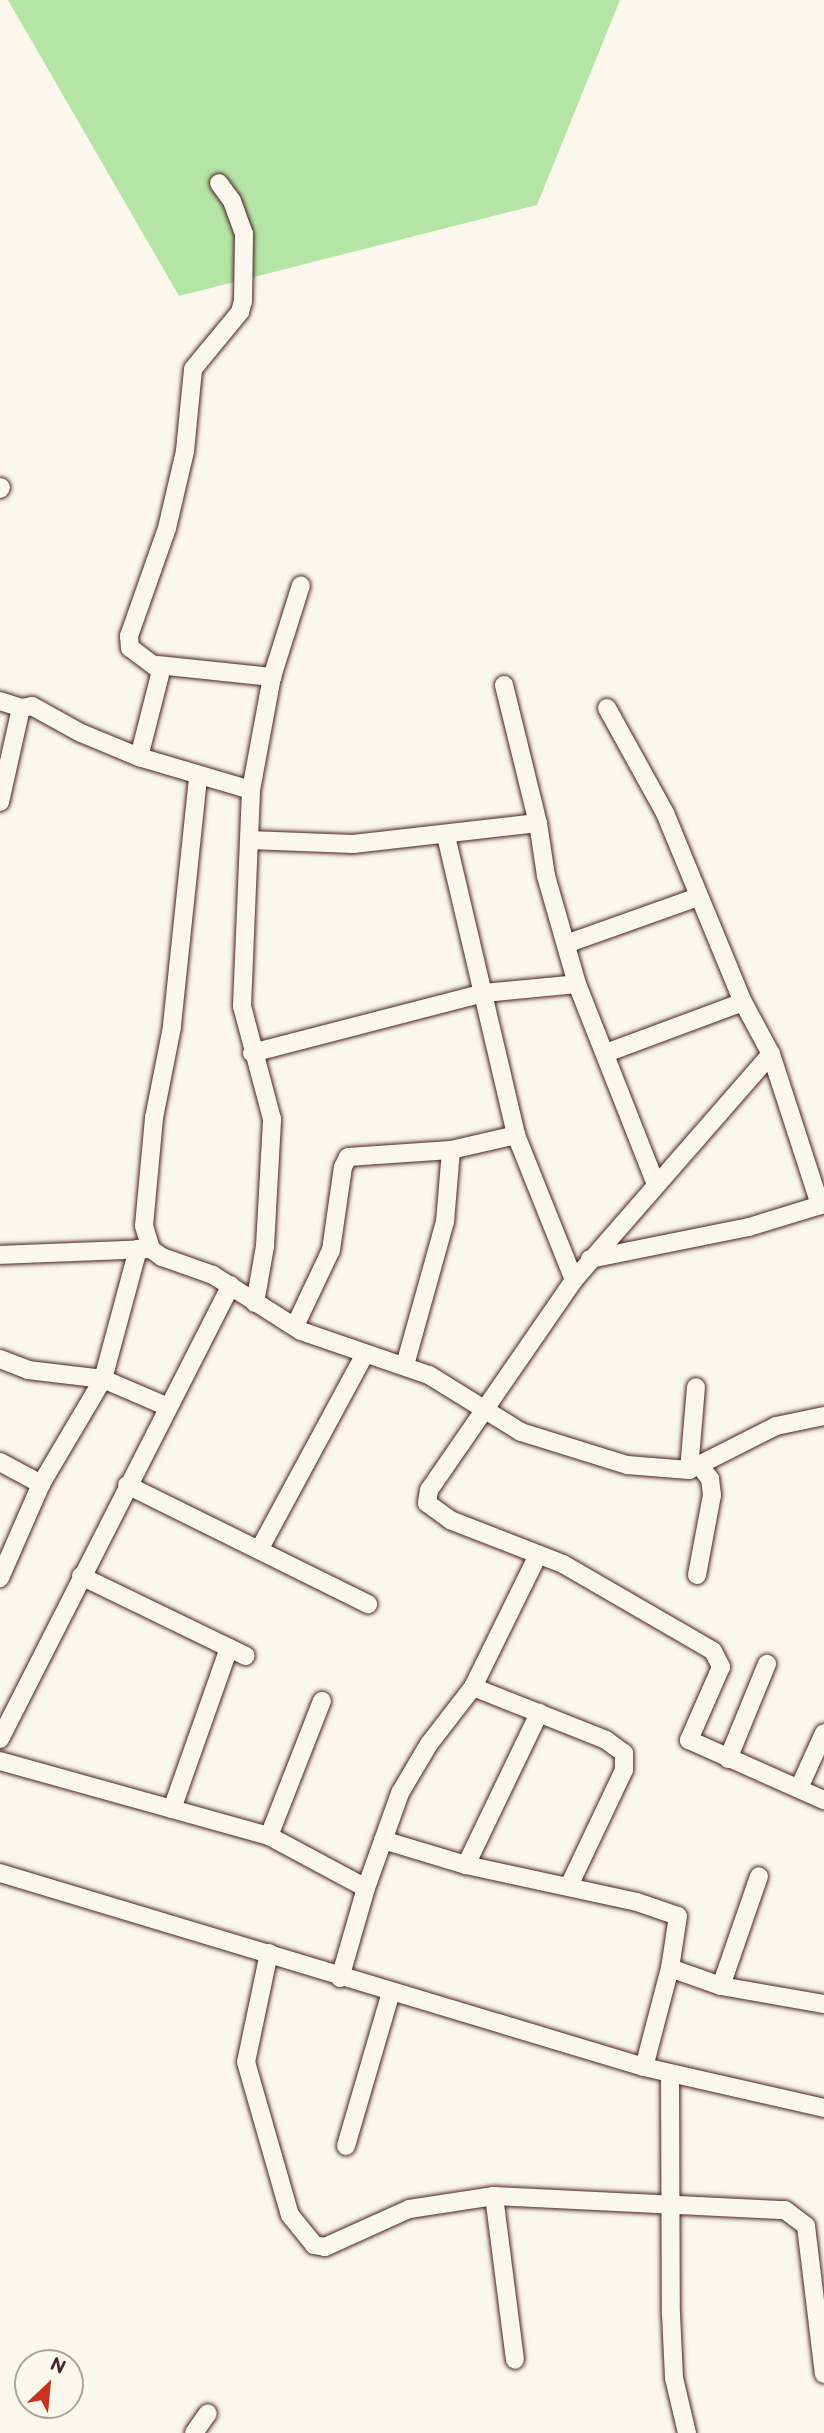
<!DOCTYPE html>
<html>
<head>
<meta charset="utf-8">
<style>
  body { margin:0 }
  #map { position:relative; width:824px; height:2433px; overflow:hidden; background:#fbf7ec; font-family:"Balsamiq Sans",sans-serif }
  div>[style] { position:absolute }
  .green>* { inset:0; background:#b5e5a5 }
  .roads { filter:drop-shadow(0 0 2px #4a1f2b) drop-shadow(0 0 2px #4a1f2b) }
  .minor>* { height:18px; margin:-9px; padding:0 9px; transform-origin:9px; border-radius:9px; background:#fbf7ec }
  span { translate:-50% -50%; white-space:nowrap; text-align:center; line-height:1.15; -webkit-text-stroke:7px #fbf7ec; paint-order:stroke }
  .north { position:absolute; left:14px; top:2349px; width:70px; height:70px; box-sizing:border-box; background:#fbf7ec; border:2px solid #b4a19f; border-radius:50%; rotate:26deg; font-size:19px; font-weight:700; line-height:28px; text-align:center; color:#4a1f2b }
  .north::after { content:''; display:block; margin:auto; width:24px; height:32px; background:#c8321e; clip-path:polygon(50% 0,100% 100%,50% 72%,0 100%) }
</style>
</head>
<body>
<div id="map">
  <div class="green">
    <i style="clip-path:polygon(8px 0,620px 0,537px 205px,179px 296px)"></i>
  </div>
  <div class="roads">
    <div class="minor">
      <i style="left:0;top:489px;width:2px;rotate:-63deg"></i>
      <i style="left:157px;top:665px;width:116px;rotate:6deg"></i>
      <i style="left:504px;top:685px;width:142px;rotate:76.2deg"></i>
      <i style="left:538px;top:823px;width:54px;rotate:81.4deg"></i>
      <i style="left:546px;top:876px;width:112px;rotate:74deg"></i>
      <i style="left:577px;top:984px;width:213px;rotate:68.5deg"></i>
      <i style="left:0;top:701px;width:22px;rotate:18deg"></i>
      <i style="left:21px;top:708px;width:11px;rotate:-10deg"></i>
      <i style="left:32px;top:706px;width:56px;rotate:28.9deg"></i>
      <i style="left:81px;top:733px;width:63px;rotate:22.5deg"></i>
      <i style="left:139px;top:757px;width:117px;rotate:16.4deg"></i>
      <i style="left:607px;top:708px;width:120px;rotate:61.1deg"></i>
      <i style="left:665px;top:813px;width:204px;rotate:67.6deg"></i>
      <i style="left:743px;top:1002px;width:59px;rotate:61.7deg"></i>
      <i style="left:771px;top:1054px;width:159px;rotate:72deg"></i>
      <i style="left:139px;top:757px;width:89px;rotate:-75.7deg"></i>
      <i style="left:161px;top:671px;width:39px;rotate:-143deg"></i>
      <i style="left:130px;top:648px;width:12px;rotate:-95deg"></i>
      <i style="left:129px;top:636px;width:114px;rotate:-70.6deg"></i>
      <i style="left:167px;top:528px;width:79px;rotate:-76.8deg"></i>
      <i style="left:185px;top:451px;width:82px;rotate:-84.4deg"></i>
      <i style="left:193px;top:369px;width:74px;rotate:-50.5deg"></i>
      <i style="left:240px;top:312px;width:11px;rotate:-75deg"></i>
      <i style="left:243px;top:301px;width:67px;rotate:-89.1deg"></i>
      <i style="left:244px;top:234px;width:35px;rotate:-110deg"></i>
      <i style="left:232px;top:201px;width:22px;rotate:-126deg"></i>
      <i style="left:198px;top:778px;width:250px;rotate:96deg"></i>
      <i style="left:172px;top:1027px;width:93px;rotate:101.2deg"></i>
      <i style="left:154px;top:1118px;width:108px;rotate:95.3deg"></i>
      <i style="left:144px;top:1226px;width:24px;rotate:73deg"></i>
      <i style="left:151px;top:1249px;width:14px;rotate:36deg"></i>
      <i style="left:162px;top:1257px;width:54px;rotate:19.4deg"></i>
      <i style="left:213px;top:1275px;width:104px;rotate:32.5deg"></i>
      <i style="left:301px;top:1331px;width:135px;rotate:19deg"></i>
      <i style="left:429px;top:1375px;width:108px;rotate:31.8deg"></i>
      <i style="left:521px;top:1432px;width:111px;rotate:17.3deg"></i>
      <i style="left:627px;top:1465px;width:62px;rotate:4.6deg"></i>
      <i style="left:689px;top:1470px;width:97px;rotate:-26.8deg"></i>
      <i style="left:776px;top:1426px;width:49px;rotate:-11.8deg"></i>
      <i style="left:0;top:802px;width:96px;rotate:-77.4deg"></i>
      <i style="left:446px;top:836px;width:307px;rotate:76.8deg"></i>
      <i style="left:516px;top:1135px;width:156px;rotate:68.2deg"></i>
      <i style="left:249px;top:840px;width:104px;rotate:2.2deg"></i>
      <i style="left:353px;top:844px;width:186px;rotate:-6.5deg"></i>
      <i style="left:566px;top:944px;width:140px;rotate:-19.6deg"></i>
      <i style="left:252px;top:1053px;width:240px;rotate:-14.5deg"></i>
      <i style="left:484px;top:993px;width:93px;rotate:-5.5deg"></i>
      <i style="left:606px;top:1053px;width:146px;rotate:-20.4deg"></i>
      <i style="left:771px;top:1054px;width:300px;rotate:131.1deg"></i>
      <i style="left:574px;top:1280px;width:255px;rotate:124.6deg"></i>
      <i style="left:429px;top:1490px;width:13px;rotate:99deg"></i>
      <i style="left:427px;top:1503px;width:29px;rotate:36deg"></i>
      <i style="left:450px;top:1520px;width:121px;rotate:21.3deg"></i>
      <i style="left:563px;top:1564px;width:173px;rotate:30.1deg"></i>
      <i style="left:713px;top:1651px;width:18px;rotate:63deg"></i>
      <i style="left:721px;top:1667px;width:80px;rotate:113.7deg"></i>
      <i style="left:689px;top:1740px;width:148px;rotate:24deg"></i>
      <i style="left:0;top:1255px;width:148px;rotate:-2.3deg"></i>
      <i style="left:590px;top:1259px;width:162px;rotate:-11.4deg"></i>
      <i style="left:749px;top:1227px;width:78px;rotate:-17deg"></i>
      <i style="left:255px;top:1303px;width:58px;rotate:-80deg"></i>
      <i style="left:265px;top:1246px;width:127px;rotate:-86.8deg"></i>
      <i style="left:272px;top:1119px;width:117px;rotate:-104.9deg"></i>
      <i style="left:242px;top:1006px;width:216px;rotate:-87.6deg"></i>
      <i style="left:251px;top:790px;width:115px;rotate:-79.5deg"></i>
      <i style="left:272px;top:677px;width:96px;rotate:-72.5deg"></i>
      <i style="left:295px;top:1326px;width:84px;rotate:-64.7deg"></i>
      <i style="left:331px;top:1250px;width:84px;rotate:-81.8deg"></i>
      <i style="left:343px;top:1167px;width:11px;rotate:-63deg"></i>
      <i style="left:348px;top:1157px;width:103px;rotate:-3.9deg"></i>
      <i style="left:451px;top:1150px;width:67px;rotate:-13deg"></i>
      <i style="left:0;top:1359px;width:30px;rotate:21deg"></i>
      <i style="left:28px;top:1370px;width:76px;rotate:6.8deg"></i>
      <i style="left:103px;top:1379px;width:71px;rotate:23.3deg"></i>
      <i style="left:405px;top:1365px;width:148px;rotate:-74.4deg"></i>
      <i style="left:445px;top:1222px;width:72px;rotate:-85.2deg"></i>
      <i style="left:0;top:1462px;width:47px;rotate:28.2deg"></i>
      <i style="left:689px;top:1470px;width:83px;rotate:-85.2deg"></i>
      <i style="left:127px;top:1485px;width:269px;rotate:26.3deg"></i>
      <i style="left:259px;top:1550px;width:223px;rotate:-61.6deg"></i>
      <i style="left:697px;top:1575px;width:81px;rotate:-79.4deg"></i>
      <i style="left:712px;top:1495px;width:16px;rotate:-97deg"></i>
      <i style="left:710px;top:1479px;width:15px;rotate:-127deg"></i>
      <i style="left:81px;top:1576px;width:183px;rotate:25.9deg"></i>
      <i style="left:0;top:1578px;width:103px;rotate:-66.4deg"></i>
      <i style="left:41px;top:1484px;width:122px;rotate:-59.4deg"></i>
      <i style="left:103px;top:1379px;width:135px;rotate:-74.9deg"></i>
      <i style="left:473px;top:1687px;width:147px;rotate:-63.8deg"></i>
      <i style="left:0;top:1739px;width:509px;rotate:-63.03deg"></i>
      <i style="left:728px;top:1759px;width:103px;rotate:-67.7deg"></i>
      <i style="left:0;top:1761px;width:279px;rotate:15.6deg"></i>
      <i style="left:269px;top:1836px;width:110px;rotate:28.2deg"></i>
      <i style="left:799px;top:1788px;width:60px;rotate:-65.6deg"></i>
      <i style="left:172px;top:1809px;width:171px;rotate:-70.5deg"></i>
      <i style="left:269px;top:1836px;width:145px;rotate:-68.6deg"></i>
      <i style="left:383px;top:1840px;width:87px;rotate:16.8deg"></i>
      <i style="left:466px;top:1865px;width:175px;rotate:12.2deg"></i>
      <i style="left:637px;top:1902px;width:43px;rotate:18.9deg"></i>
      <i style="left:678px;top:1916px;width:53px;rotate:98.7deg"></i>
      <i style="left:670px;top:1968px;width:102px;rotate:104.7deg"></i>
      <i style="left:466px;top:1865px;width:169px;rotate:-64.3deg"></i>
      <i style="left:0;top:1873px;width:673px;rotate:16.76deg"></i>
      <i style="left:644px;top:2067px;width:185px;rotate:12.8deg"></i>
      <i style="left:269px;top:1953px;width:111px;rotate:101.9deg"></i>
      <i style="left:246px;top:2062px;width:159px;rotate:74deg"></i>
      <i style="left:290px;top:2215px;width:38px;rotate:51deg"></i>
      <i style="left:314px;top:2245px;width:11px;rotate:10deg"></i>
      <i style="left:325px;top:2247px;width:92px;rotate:-24.3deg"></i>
      <i style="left:409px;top:2209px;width:86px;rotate:-8.7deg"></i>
      <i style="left:494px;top:2196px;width:291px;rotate:2.8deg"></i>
      <i style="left:785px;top:2210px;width:26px;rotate:37deg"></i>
      <i style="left:806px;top:2226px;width:149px;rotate:83.1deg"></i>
      <i style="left:670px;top:1968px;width:54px;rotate:19.4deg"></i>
      <i style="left:721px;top:1986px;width:105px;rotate:9.9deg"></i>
      <i style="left:340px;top:1978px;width:94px;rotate:-73.9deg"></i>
      <i style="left:366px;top:1888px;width:101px;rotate:-70.3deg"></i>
      <i style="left:400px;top:1793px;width:57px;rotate:-59.4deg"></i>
      <i style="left:429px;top:1744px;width:72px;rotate:-52.3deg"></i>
      <i style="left:473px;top:1687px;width:143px;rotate:21.7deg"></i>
      <i style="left:606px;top:1740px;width:22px;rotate:36deg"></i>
      <i style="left:624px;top:1753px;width:17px;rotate:90deg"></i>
      <i style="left:624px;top:1770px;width:128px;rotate:115.4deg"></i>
      <i style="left:721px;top:1986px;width:116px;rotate:-70.9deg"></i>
      <i style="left:670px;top:2074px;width:240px;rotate:89.8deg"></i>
      <i style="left:671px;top:2314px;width:64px;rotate:87.3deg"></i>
      <i style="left:674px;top:2378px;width:57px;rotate:76.7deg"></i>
      <i style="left:346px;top:2146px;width:160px;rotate:-73.7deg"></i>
      <i style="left:494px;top:2196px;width:165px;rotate:82.7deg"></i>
      <i style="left:194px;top:2433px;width:24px;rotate:-55deg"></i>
    </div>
  </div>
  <div class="north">N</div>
</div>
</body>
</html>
